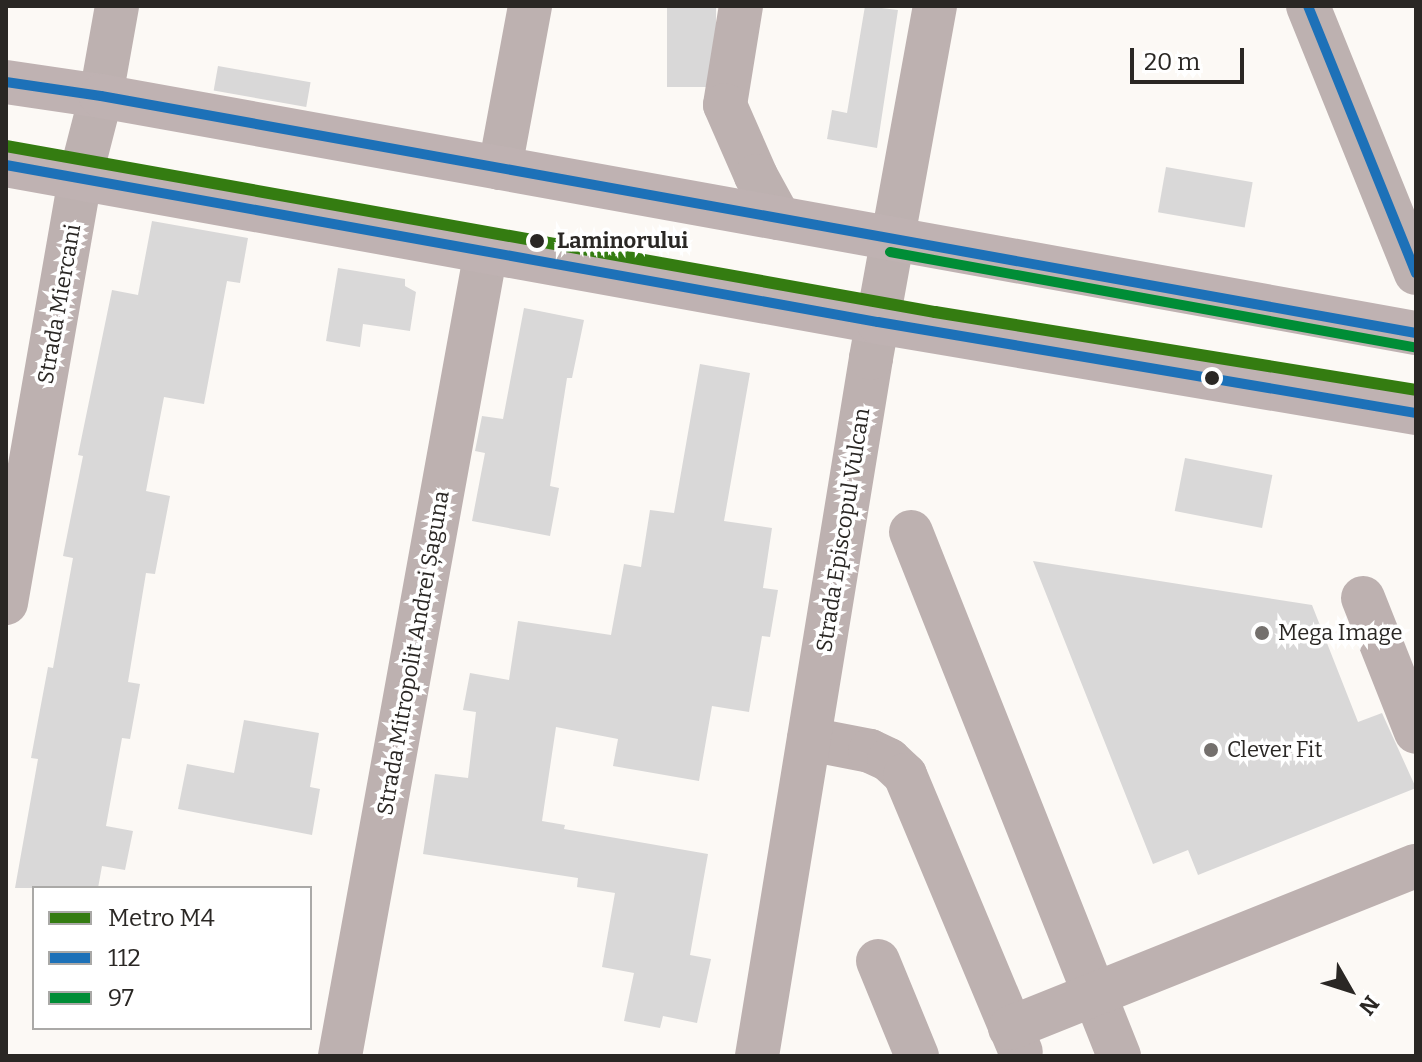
<!DOCTYPE html>
<html>
<head>
<meta charset="utf-8">
<style>
  body { margin:0 }
  #map { position:relative; width:1422px; height:1062px; overflow:hidden; background:#fcf9f5; font-family:Bitter,serif }
  div>[style] { position:absolute }
  .building>* { inset:0; background:#d9d8d8; transform-origin:0 0 }
  .minor>* { height:44px; margin:-22px; padding:0 22px; transform-origin:22px; border-radius:22px; background:#bdb1b0 }
  .major>* { height:44px; margin:-22px; padding:0 22px; transform-origin:22px; border-radius:22px; background:#bfb2b2 }
  .bus-1>* { height:10px; margin:-5px; padding:0 5px; transform-origin:5px; border-radius:5px; background:#1d71b8 }
  .bus-2>* { height:10px; margin:-5px; padding:0 5px; transform-origin:5px; border-radius:5px; background:#008d36 }
  .metro-1>* { height:12px; margin:-6px; padding:0 6px; transform-origin:6px; border-radius:6px; background:#347c11 }
  .dots>* { width:22px; height:22px; translate:-50% -50%; box-sizing:border-box; border:4px solid #fff; border-radius:50% }
  span { translate:-50% -50%; white-space:nowrap; text-align:center; line-height:1.15; -webkit-text-stroke:7px #fff; paint-order:stroke }
  .stop-label { font-size:22px; color:#2a2724; font-weight:700 }
  .left { translate:0 -50%; text-align:left }
  .street-label { font-size:22px; color:#2a2724 }
  .poi-label { font-size:22px; color:#2a2724 }
  .frame { position:absolute; inset:0; border:8px solid #2a2724; pointer-events:none }
  .legend { position:absolute; left:32px; top:886px; width:280px; height:144px; box-sizing:border-box; background:#fff; border:2px solid #aaa9a7; margin:0; padding:10px 14px; list-style:none; font-size:24px; color:#2a2724 }
  .legend li { display:flex; align-items:center; gap:16px; height:40px }
  .legend b { width:40px; border:2px solid #aaa9a7 }
  .north { position:absolute; left:1310px; top:950px; width:80px; height:80px; -webkit-text-stroke:6px #fff; paint-order:stroke; rotate:129deg; font-size:22px; font-weight:700; line-height:32px; text-align:center; color:#2a2724 }
  .north::after { content:''; display:block; margin:auto; width:28px; height:36px; background:#2a2724; clip-path:polygon(50% 0,100% 100%,50% 72%,0 100%) }
  .scale { position:absolute; left:1130px; top:48px; width:114px; height:36px; box-sizing:border-box; border:4px solid #2a2724; border-top:0; padding-left:10px; font-size:24px; line-height:28px; white-space:nowrap; color:#2a2724; -webkit-text-stroke:6px #fff; paint-order:stroke }
</style>
</head>
<body>
<div id="map">
  <div class="building">
    <i style="left:667px;top:6px;width:49px;height:81px"></i>
    <i style="clip-path:polygon(865px 6px,898px 10px,877px 148px,827px 139px,832px 110px,847px 113px)"></i>
    <i style="left:218px;top:66px;width:94px;height:25px;rotate:10deg"></i>
    <i style="left:1166px;top:167px;width:88px;height:46px;rotate:10deg"></i>
    <i style="clip-path:polygon(152px 221px,248px 238px,240px 283px,227px 281px,204px 404px,164px 397px,146px 491px,170px 496px,155px 574px,146px 573px,128px 682px,140px 684px,130px 739px,122px 738px,106px 826px,133px 831px,125px 870px,102px 866px,98px 888px,15px 888px,38px 759px,31px 758px,48px 667px,53px 668px,73px 558px,63px 556px,83px 456px,78px 455px,112px 290px,138px 295px)"></i>
    <i style="clip-path:polygon(338px 268px,405px 279px,405px 286px,416px 292px,410px 331px,363px 324px,360px 347px,326px 341px)"></i>
    <i style="clip-path:polygon(524px 308px,584px 320px,572px 378px,567px 378px,550px 486px,559px 488px,550px 536px,472px 521px,485px 453px,475px 451px,482px 416px,503px 419px)"></i>
    <i style="clip-path:polygon(700px 364px,750px 373px,724px 521px,772px 528px,763px 588px,778px 590px,770px 637px,762px 636px,749px 712px,712px 706px,699px 781px,613px 766px,618px 739px,556px 727px,542px 821px,565px 825px,564px 829px,708px 854px,690px 955px,711px 959px,697px 1023px,663px 1016px,660px 1028px,624px 1021px,634px 973px,602px 967px,615px 893px,577px 887px,578px 878px,423px 854px,435px 774px,468px 778px,476px 712px,463px 710px,470px 673px,509px 680px,518px 621px,611px 635px,624px 564px,641px 567px,650px 510px,674px 513px)"></i>
    <i style="left:1185px;top:458px;width:89px;height:54px;rotate:11deg"></i>
    <i style="clip-path:polygon(1033px 561px,1312px 605px,1358px 722px,1382px 713px,1416px 788px,1198px 875px,1188px 850px,1153px 864px)"></i>
    <i style="clip-path:polygon(244px 720px,319px 733px,310px 787px,320px 789px,312px 835px,178px 809px,187px 764px,234px 773px)"></i>
  </div>
  <div class="minor">
    <i style="left:741px;top:6px;width:100px;rotate:99.2deg"></i>
    <i style="left:725px;top:105px;width:77px;rotate:66.4deg"></i>
    <i style="left:756px;top:176px;width:48px;rotate:61.3deg"></i>
    <i style="left:1308px;top:6px;width:288px;rotate:68deg"></i>
    <i style="left:500px;top:168px;width:165px;rotate:-79.5deg"></i>
    <i style="left:911px;top:532px;width:564px;rotate:68.35deg"></i>
    <i style="left:1363px;top:598px;width:144px;rotate:68.4deg"></i>
    <i style="left:6px;top:603px;width:431px;rotate:-80.1deg"></i>
    <i style="left:80px;top:178px;width:85px;rotate:-75.6deg"></i>
    <i style="left:101px;top:96px;width:91px;rotate:-79.9deg"></i>
    <i style="left:809px;top:739px;width:62px;rotate:11.1deg"></i>
    <i style="left:870px;top:751px;width:21px;rotate:25deg"></i>
    <i style="left:889px;top:760px;width:22px;rotate:43deg"></i>
    <i style="left:905px;top:775px;width:300px;rotate:67.3deg"></i>
    <i style="left:878px;top:961px;width:103px;rotate:67.7deg"></i>
    <i style="left:1010px;top:1028px;width:437px;rotate:-21.8deg"></i>
    <i style="left:340px;top:1056px;width:818px;rotate:-79.72deg"></i>
    <i style="left:757px;top:1056px;width:707px;rotate:-80.72deg"></i>
    <i style="left:871px;top:358px;width:358px;rotate:-79.7deg"></i>
  </div>
  <div class="major">
    <i style="left:6px;top:82px;width:96px;rotate:8.4deg"></i>
    <i style="left:101px;top:96px;width:1336px;rotate:10.22deg"></i>
    <i style="left:6px;top:165px;width:886px;rotate:10.21deg"></i>
    <i style="left:878px;top:322px;width:546px;rotate:9.6deg"></i>
  </div>
  <div class="bus-1">
    <i style="left:1308px;top:6px;width:288px;rotate:68deg"></i>
    <i style="left:6px;top:82px;width:96px;rotate:8.4deg"></i>
    <i style="left:101px;top:96px;width:1336px;rotate:10.22deg"></i>
    <i style="left:6px;top:165px;width:886px;rotate:10.21deg"></i>
    <i style="left:878px;top:322px;width:546px;rotate:9.6deg"></i>
  </div>
  <div class="bus-2">
    <i style="left:890px;top:252px;width:532px;rotate:10.3deg"></i>
  </div>
  <div class="metro-1">
    <i style="left:6px;top:146px;width:944px;rotate:10.13deg"></i>
    <i style="left:935px;top:312px;width:487px;rotate:9.2deg"></i>
  </div>
  <div class="dots">
    <i style="left:537px;top:241px;background:#2a2724"></i>
    <i style="left:1212px;top:378px;background:#2a2724"></i>
    <i style="left:1262px;top:633px;background:#74706d"></i>
    <i style="left:1211px;top:750px;background:#74706d"></i>
  </div>
  <div class="stop-label">
    <span class="left" style="left:557px;top:241px">Laminorului</span>
  </div>
  <div class="street-label">
    <span style="left:59px;top:304px;rotate:-80deg">Strada Miercani</span>
    <span style="left:843px;top:530px;rotate:-81deg">Strada Episcopul Vulcan</span>
    <span style="left:413px;top:653px;rotate:-80deg">Strada Mitropolit Andrei Șaguna</span>
  </div>
  <div class="poi-label">
    <span class="left" style="left:1278px;top:633px">Mega Image</span>
    <span class="left" style="left:1227px;top:750px">Clever Fit</span>
  </div>
  <div class="frame"></div>
  <ul class="legend">
  <li><b style="height:10px;background:#347c11"></b>Metro M4</li>
  <li><b style="height:10px;background:#1d71b8"></b>112</li>
  <li><b style="height:10px;background:#008d36"></b>97</li>
  </ul>
  <div class="north">N</div>
  <div class="scale">20 m</div>
</div>
</body>
</html>
